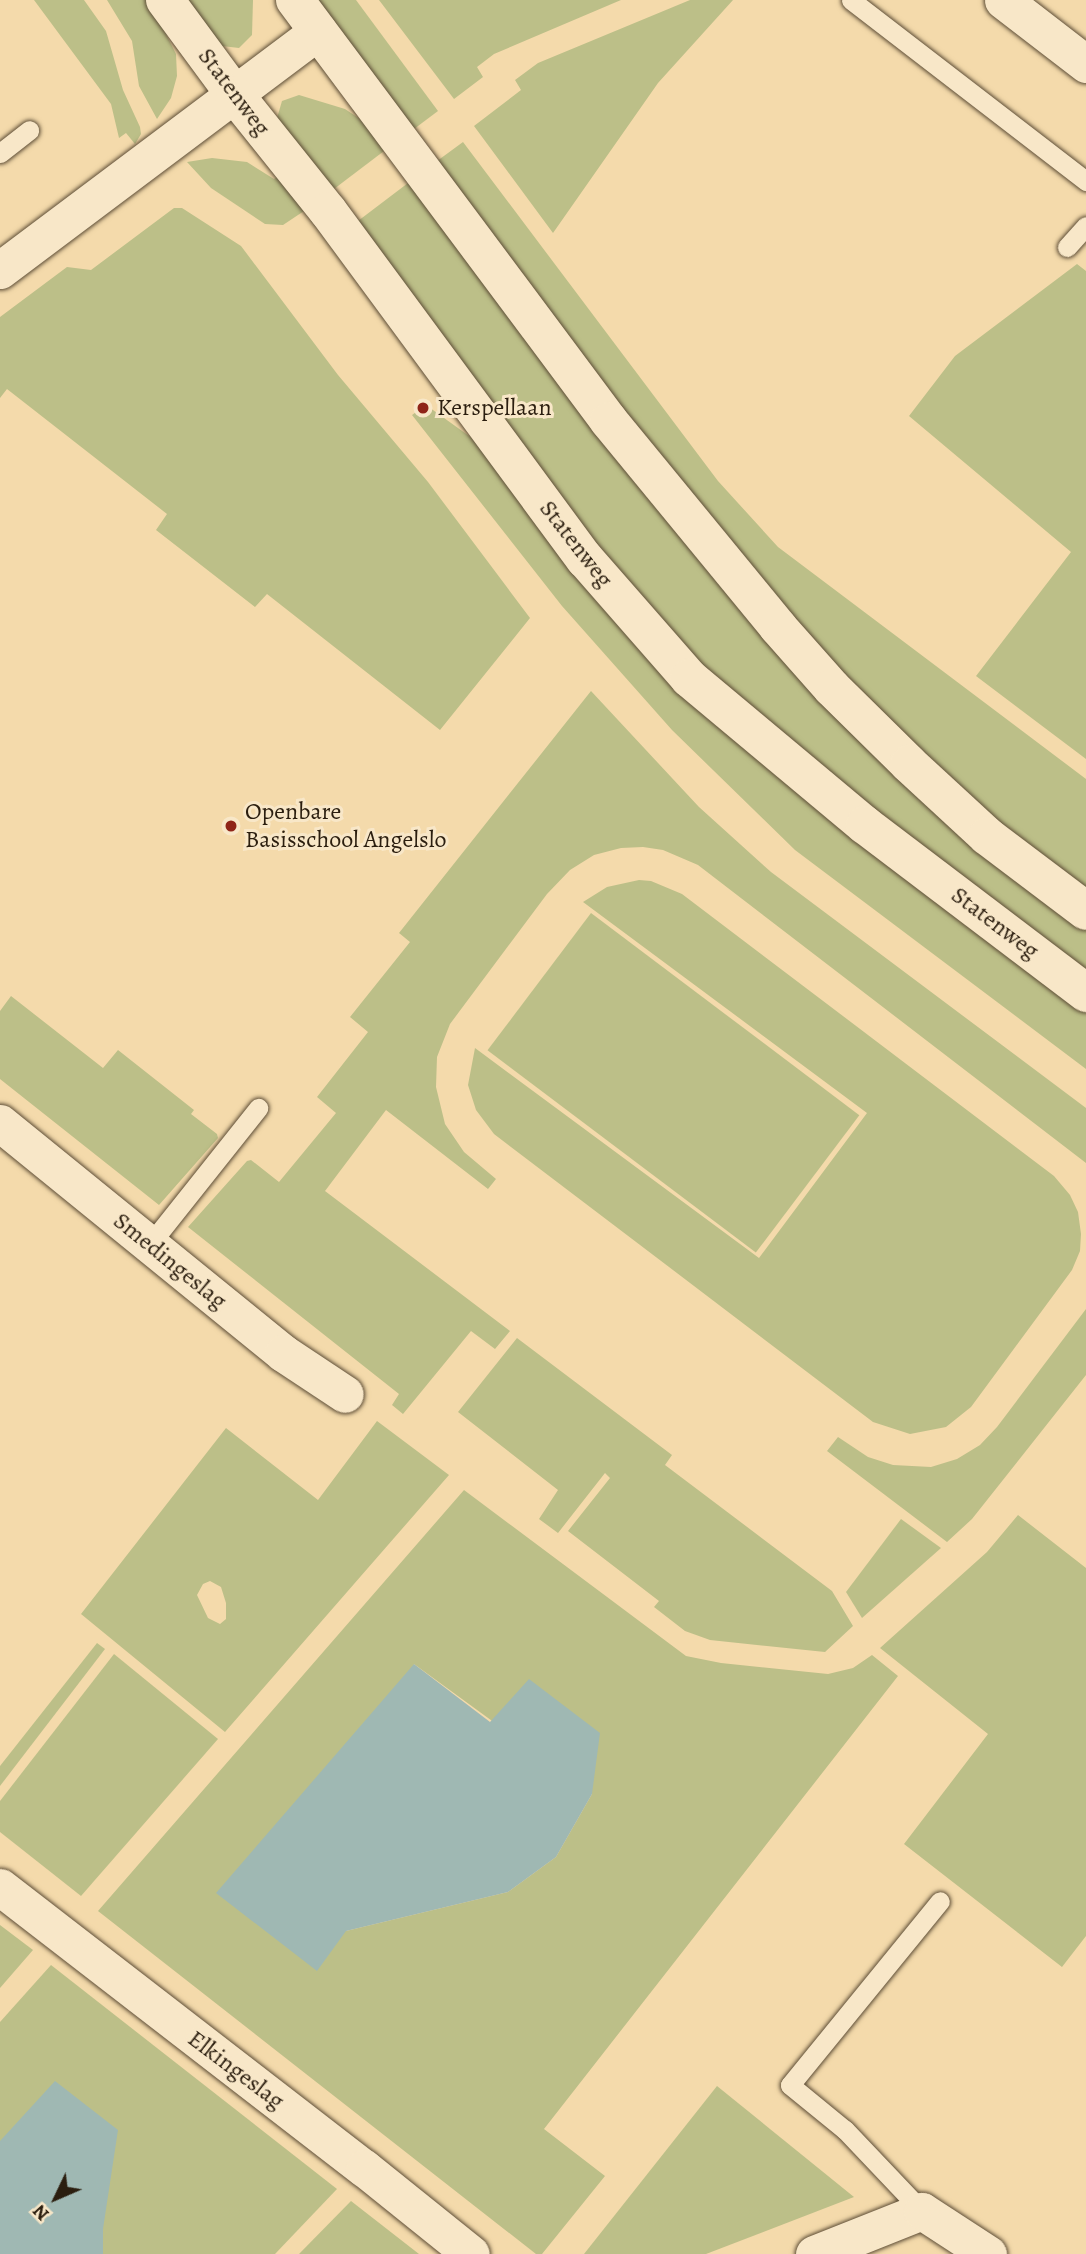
<!DOCTYPE html>
<html>
<head>
<meta charset="utf-8">
<style>
  body { margin:0 }
  #map { position:relative; width:1086px; height:2254px; overflow:hidden; background:#f4daab; font-family:Alegreya,serif }
  div>[style] { position:absolute }
  .green>* { inset:0; background:#bcbf88; transform-origin:0 0 }
  .water>* { inset:0; background:#9fb8b3 }
  .roads { filter:drop-shadow(0 0 2px #5d4d36) drop-shadow(0 0 2px #5d4d36) }
  .lane>* { height:19px; margin:-9.5px; padding:0 9.5px; transform-origin:9.5px; border-radius:9.5px; background:#f8e7c8 }
  .street>* { height:37px; margin:-18.5px; padding:0 18.5px; transform-origin:18.5px; border-radius:18.5px; background:#f8e7c8 }
  .secondary>* { height:38px; margin:-19px; padding:0 19px; transform-origin:19px; border-radius:19px; background:#f8e7c8 }
  .dots>* { width:19px; height:19px; translate:-50% -50%; box-sizing:border-box; border:4px solid #f8e7c8; border-radius:50% }
  span { translate:-50% -50%; white-space:nowrap; text-align:center; line-height:1.15; -webkit-text-stroke:6px #f8e7c8; paint-order:stroke }
  .street-label { font-size:24px; color:#2b1e0f }
  .poi-label { font-size:24px; color:#2b1e0f }
  .left { translate:0 -50%; text-align:left }
  .north { position:absolute; left:21px; top:2163px; width:70px; height:70px; -webkit-text-stroke:5px #f8e7c8; paint-order:stroke; rotate:226deg; font-size:19px; font-weight:700; line-height:28px; text-align:center; color:#2b1e0f }
  .north::after { content:''; display:block; margin:auto; width:24px; height:32px; background:#2b1e0f; clip-path:polygon(50% 0,100% 100%,50% 72%,0 100%) }
</style>
</head>
<body>
<div id="map">
  <div class="green">
    <i style="clip-path:polygon(34px 0,84px 0,106px 31px,123px 90px,140px 127px,141px 134px,135px 144px,126px 133px,119px 138px,111px 104px)"></i>
    <i style="clip-path:polygon(107px 0,150px 0,172px 29px,166px 34px,176px 54px,177px 76px,171px 98px,157px 119px,139px 86px,132px 41px)"></i>
    <i style="clip-path:polygon(183px 0,253px 0,252px 35px,239px 48px,222px 46px)"></i>
    <i style="clip-path:polygon(311px 0,356px 0,438px 111px,410px 132px)"></i>
    <i style="clip-path:polygon(379px 0,621px 0,494px 54px,477px 67px,483px 77px,454px 99px)"></i>
    <i style="clip-path:polygon(690px 0,733px 0,658px 83px,553px 233px,474px 126px,521px 90px,515px 80px,538px 63px)"></i>
    <i style="clip-path:polygon(299px 95px,345px 109px,360px 119px,388px 148px,330px 192px,277px 118px,282px 101px)"></i>
    <i style="clip-path:polygon(463px 142px,718px 481px,778px 547px,1086px 779px,1086px 895px,880px 722px,683px 493px,433px 164px)"></i>
    <i style="clip-path:polygon(212px 158px,247px 162px,274px 179px,280px 175px,304px 211px,283px 225px,265px 224px,211px 188px,187px 162px)"></i>
    <i style="clip-path:polygon(412px 180px,545px 359px,1086px 927px,1086px 979px,710px 681px,632px 593px,354px 224px)"></i>
    <i style="clip-path:polygon(174px 208px,182px 208px,241px 246px,338px 375px,428px 482px,530px 618px,440px 730px,267px 594px,255px 607px,156px 530px,167px 514px,7px 389px,0 398px,0 317px,67px 267px,91px 270px)"></i>
    <i style="clip-path:polygon(1077px 264px,1086px 271px,1086px 759px,976px 676px,1071px 552px,909px 416px,955px 356px)"></i>
    <i style="clip-path:polygon(426px 405px,483px 446px,620px 620px,1086px 1008px,1086px 1069px,795px 850px,672px 730px,562px 606px,412px 415px)"></i>
    <i style="clip-path:polygon(591px 691px,699px 807px,771px 872px,1086px 1108px,1086px 1163px,698px 865px,663px 850px,643px 847px,621px 848px,594px 855px,570px 870px,547px 894px,450px 1024px,437px 1057px,436px 1087px,445px 1124px,464px 1152px,496px 1179px,488px 1189px,386px 1110px,325px 1191px,510px 1331px,495px 1349px,471px 1331px,403px 1414px,392px 1405px,399px 1394px,188px 1227px,247px 1161px,251px 1160px,279px 1182px,336px 1113px,317px 1097px,368px 1032px,350px 1017px,410px 942px,399px 933px)"></i>
    <i style="clip-path:polygon(639px 880px,651px 881px,682px 894px,1054px 1176px,1070px 1195px,1078px 1212px,1081px 1234px,1080px 1251px,1072px 1270px,971px 1407px,946px 1427px,910px 1434px,873px 1422px,494px 1134px,476px 1110px,468px 1085px,475px 1048px,759px 1258px,867px 1113px,583px 902px,607px 887px)"></i>
    <i style="left:591px;top:913px;width:336px;height:172px;rotate:37deg"></i>
    <i style="clip-path:polygon(11px 996px,103px 1068px,118px 1050px,194px 1110px,191px 1114px,217px 1134px,218px 1138px,159px 1205px,0 1079px,0 1011px)"></i>
    <i style="clip-path:polygon(1086px 1309px,1086px 1375px,972px 1519px,947px 1542px,827px 1451px,838px 1437px,868px 1457px,893px 1465px,931px 1467px,957px 1459px,980px 1445px,997px 1427px)"></i>
    <i style="clip-path:polygon(517px 1338px,672px 1455px,665px 1465px,832px 1591px,853px 1626px,825px 1652px,710px 1640px,685px 1631px,654px 1607px,659px 1601px,568px 1531px,610px 1478px,605px 1473px,558px 1533px,539px 1519px,558px 1490px,458px 1412px)"></i>
    <i style="clip-path:polygon(evenodd,377px 1421px,449px 1475px,225px 1732px,81px 1614px,226px 1428px,318px 1500px,377px 1421px,210px 1581px,221px 1587px,226px 1603px,226px 1619px,220px 1624px,208px 1618px,197px 1595px,203px 1584px,210px 1581px)"></i>
    <i style="clip-path:polygon(evenodd,464px 1490px,686px 1656px,721px 1663px,828px 1674px,853px 1668px,872px 1655px,898px 1676px,544px 2129px,605px 2176px,542px 2254px,536px 2254px,98px 1911px,464px 1490px,414px 1664px,592px 1794px,556px 1857px,508px 1892px,346px 1931px,414px 1664px)"></i>
    <i style="clip-path:polygon(1018px 1515px,1086px 1568px,1086px 1936px,1062px 1967px,904px 1844px,988px 1734px,880px 1648px,987px 1552px)"></i>
    <i style="clip-path:polygon(901px 1519px,941px 1548px,862px 1618px,846px 1592px)"></i>
    <i style="clip-path:polygon(97px 1643px,105px 1649px,0 1786px,0 1766px)"></i>
    <i style="clip-path:polygon(114px 1654px,218px 1739px,81px 1896px,0 1832px,0 1801px)"></i>
    <i style="clip-path:polygon(0 1925px,33px 1950px,0 1988px)"></i>
    <i style="clip-path:polygon(51px 1965px,337px 2189px,275px 2254px,0 2254px,0 2022px)"></i>
    <i style="clip-path:polygon(717px 2086px,854px 2197px,706px 2254px,584px 2254px)"></i>
    <i style="clip-path:polygon(351px 2201px,419px 2254px,299px 2254px)"></i>
  </div>
  <div class="water">
    <i style="clip-path:polygon(414px 1664px,490px 1722px,529px 1679px,600px 1733px,592px 1794px,556px 1857px,508px 1892px,346px 1931px,317px 1971px,216px 1893px)"></i>
    <i style="clip-path:polygon(55px 2081px,118px 2130px,103px 2229px,103px 2254px,0 2254px,0 2141px)"></i>
  </div>
  <div class="roads">
    <div class="lane">
      <i style="left:851px;top:0;width:297px;rotate:37.6deg"></i>
      <i style="left:0;top:153px;width:37px;rotate:-38deg"></i>
      <i style="left:1067px;top:247px;width:28px;rotate:-48deg"></i>
      <i style="left:150px;top:1244px;width:174px;rotate:-51.5deg"></i>
      <i style="left:922px;top:2211px;width:112px;rotate:-133.5deg"></i>
      <i style="left:845px;top:2130px;width:71px;rotate:-140.7deg"></i>
      <i style="left:790px;top:2085px;width:237px;rotate:-50.8deg"></i>
    </div>
    <div class="street">
      <i style="left:1003px;top:0;width:105px;rotate:37.6deg"></i>
      <i style="left:0;top:270px;width:398px;rotate:-36.9deg"></i>
      <i style="left:0;top:1123px;width:365px;rotate:39.1deg"></i>
      <i style="left:283px;top:1353px;width:74px;rotate:33.5deg"></i>
      <i style="left:0;top:1887px;width:460px;rotate:37.7deg"></i>
      <i style="left:364px;top:2168px;width:137px;rotate:38.8deg"></i>
      <i style="left:814px;top:2254px;width:116px;rotate:-21.7deg"></i>
      <i style="left:922px;top:2211px;width:79px;rotate:33.1deg"></i>
    </div>
    <div class="secondary">
      <i style="left:165px;top:0;width:118px;rotate:53.6deg"></i>
      <i style="left:235px;top:95px;width:149px;rotate:51.3deg"></i>
      <i style="left:328px;top:211px;width:433px;rotate:53.6deg"></i>
      <i style="left:585px;top:559px;width:158px;rotate:48.8deg"></i>
      <i style="left:689px;top:678px;width:229px;rotate:39.9deg"></i>
      <i style="left:865px;top:825px;width:278px;rotate:37.2deg"></i>
      <i style="left:295px;top:0;width:525px;rotate:53.28deg"></i>
      <i style="left:609px;top:421px;width:266px;rotate:50.6deg"></i>
      <i style="left:778px;top:627px;width:81px;rotate:48.5deg"></i>
      <i style="left:832px;top:688px;width:108px;rotate:44.6deg"></i>
      <i style="left:909px;top:764px;width:106px;rotate:42.7deg"></i>
      <i style="left:987px;top:836px;width:124px;rotate:37.1deg"></i>
    </div>
  </div>
  <div class="dots">
    <i style="left:423px;top:408px;background:#8f2418"></i>
    <i style="left:231px;top:826px;background:#8f2418"></i>
  </div>
  <div class="street-label">
    <span style="left:234px;top:92px;rotate:53deg">Statenweg</span>
    <span style="left:576px;top:544px;rotate:52deg">Statenweg</span>
    <span style="left:995px;top:923px;rotate:37deg">Statenweg</span>
    <span style="left:170px;top:1261px;rotate:39deg">Smedingeslag</span>
    <span style="left:236px;top:2070px;rotate:37deg">Elkingeslag</span>
  </div>
  <div class="poi-label">
    <span class="left" style="left:437px;top:408px">Kerspellaan</span>
    <span class="left" style="left:245px;top:826px">Openbare<br>Basisschool Angelslo</span>
  </div>
  <div class="north">N</div>
</div>
</body>
</html>
